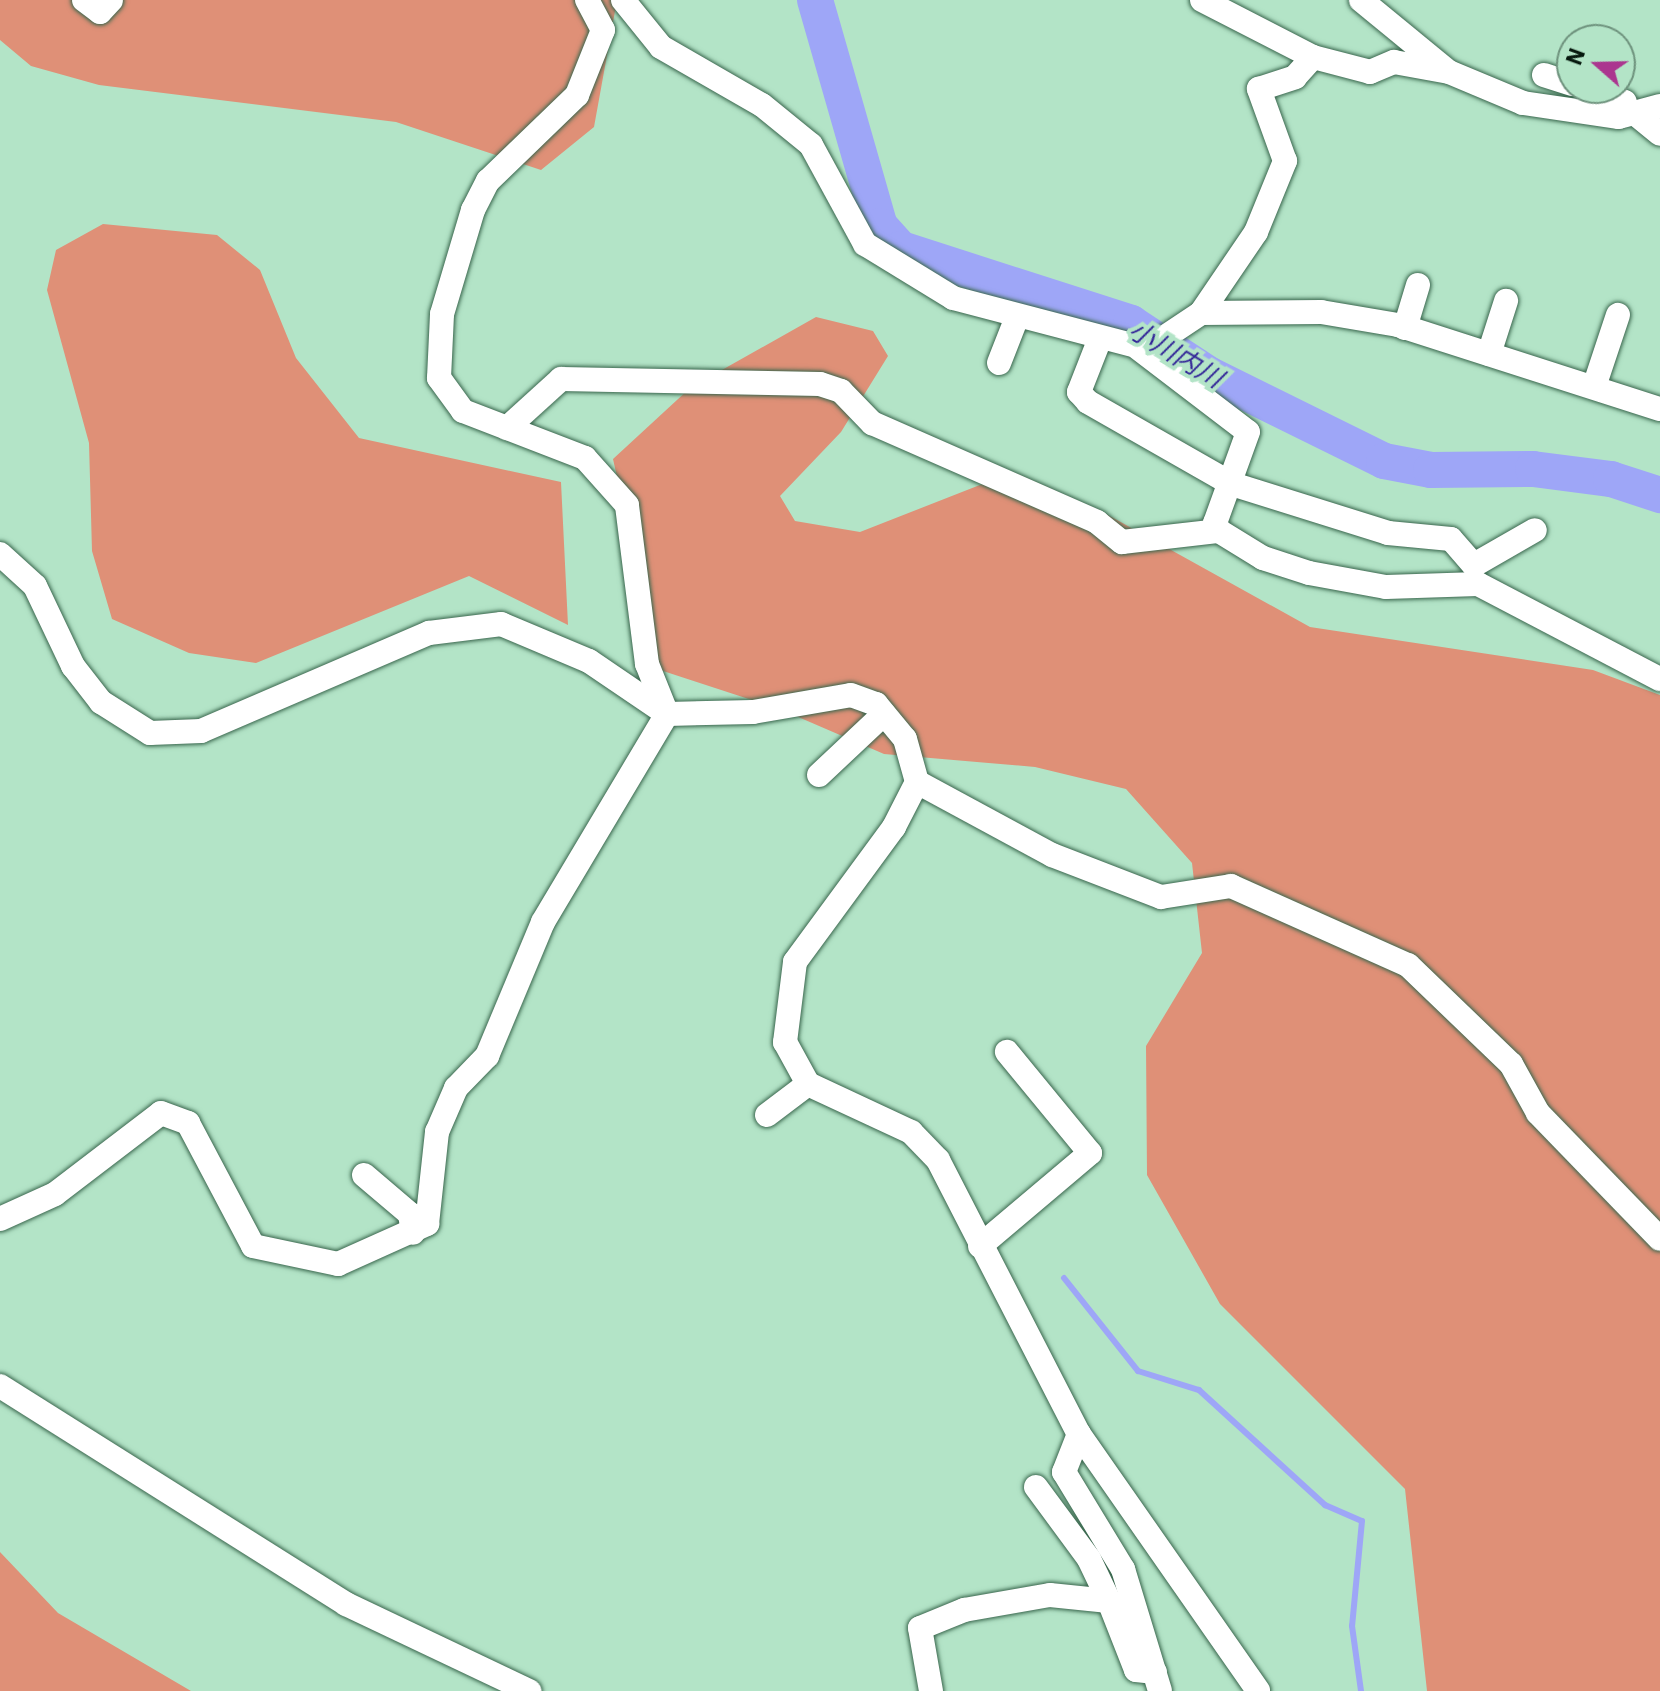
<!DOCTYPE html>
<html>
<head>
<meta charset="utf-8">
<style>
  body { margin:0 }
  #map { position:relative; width:1660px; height:1691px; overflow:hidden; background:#b3e4c7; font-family:"IBM Plex Sans","Noto Sans JP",sans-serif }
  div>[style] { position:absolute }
  .green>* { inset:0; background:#df9077 }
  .stream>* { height:6px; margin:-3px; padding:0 3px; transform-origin:3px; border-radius:3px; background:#9ea6f7 }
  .river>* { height:36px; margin:-18px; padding:0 18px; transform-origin:18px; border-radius:18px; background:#9ea6f7 }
  .roads { filter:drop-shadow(0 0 2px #39664d) drop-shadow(0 0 2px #39664d) }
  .minor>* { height:24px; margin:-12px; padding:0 12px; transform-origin:12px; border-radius:12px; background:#fff }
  span { translate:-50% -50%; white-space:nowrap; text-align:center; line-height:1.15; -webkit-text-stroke:8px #b3e4c7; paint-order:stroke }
  .water-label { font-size:26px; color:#332698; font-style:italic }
  .north { position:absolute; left:1556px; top:24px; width:80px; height:80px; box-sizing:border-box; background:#b3e4c7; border:2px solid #6e927d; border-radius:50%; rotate:290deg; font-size:22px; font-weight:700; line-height:32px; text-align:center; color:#06180e }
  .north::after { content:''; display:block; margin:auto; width:28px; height:36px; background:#ab368f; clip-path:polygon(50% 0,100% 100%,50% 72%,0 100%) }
</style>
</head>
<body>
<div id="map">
  <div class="green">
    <i style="clip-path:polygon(0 0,617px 0,594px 127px,541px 170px,396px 122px,99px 85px,31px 66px,0 40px)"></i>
    <i style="clip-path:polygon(103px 224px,217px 235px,260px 270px,296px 358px,359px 438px,561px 482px,568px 625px,469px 576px,256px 663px,189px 653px,112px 619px,92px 551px,89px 443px,47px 290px,56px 250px)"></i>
    <i style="clip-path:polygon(816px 317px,873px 331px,888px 356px,841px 432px,780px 496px,795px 521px,860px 532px,1013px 472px,1099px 510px,1310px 627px,1593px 670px,1660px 695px,1660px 1691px,1427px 1691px,1405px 1489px,1220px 1304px,1147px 1175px,1146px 1046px,1202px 953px,1192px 863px,1126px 789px,1035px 767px,884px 754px,782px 710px,660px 670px,613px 459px,690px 388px)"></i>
    <i style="clip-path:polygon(0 1552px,58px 1613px,191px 1691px,0 1691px)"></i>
  </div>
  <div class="stream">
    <i style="left:1064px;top:1278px;width:119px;rotate:51.5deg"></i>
    <i style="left:1138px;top:1371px;width:64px;rotate:17.3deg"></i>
    <i style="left:1199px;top:1390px;width:171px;rotate:42.4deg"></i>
    <i style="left:1325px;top:1505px;width:40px;rotate:23.4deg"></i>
    <i style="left:1362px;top:1521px;width:105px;rotate:95.4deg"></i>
    <i style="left:1352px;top:1626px;width:66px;rotate:82.1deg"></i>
  </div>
  <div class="river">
    <i style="left:815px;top:0;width:235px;rotate:74deg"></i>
    <i style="left:880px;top:226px;width:31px;rotate:48deg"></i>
    <i style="left:901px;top:249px;width:242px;rotate:17.8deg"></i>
    <i style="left:1131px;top:323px;width:95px;rotate:33.4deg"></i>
    <i style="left:1210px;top:375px;width:194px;rotate:26.3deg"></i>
    <i style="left:1384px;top:461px;width:48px;rotate:10.8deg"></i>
    <i style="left:1431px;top:470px;width:102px;rotate:-0.6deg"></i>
    <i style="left:1533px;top:469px;width:79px;rotate:7.3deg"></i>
    <i style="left:1611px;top:479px;width:52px;rotate:18.1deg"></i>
  </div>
  <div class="roads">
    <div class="minor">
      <i style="left:84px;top:0;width:20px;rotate:37deg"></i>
      <i style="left:100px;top:12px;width:16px;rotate:-47deg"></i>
      <i style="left:623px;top:0;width:60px;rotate:51deg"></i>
      <i style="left:661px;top:47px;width:116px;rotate:29.9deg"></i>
      <i style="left:762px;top:105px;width:63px;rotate:39.2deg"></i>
      <i style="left:811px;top:145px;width:113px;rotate:61.4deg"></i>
      <i style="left:865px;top:244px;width:103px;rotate:31.5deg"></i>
      <i style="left:953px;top:298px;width:201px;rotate:14.7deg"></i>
      <i style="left:1147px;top:349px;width:65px;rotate:-33.7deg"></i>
      <i style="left:1201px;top:313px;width:120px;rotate:-0.5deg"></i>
      <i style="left:1321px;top:312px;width:78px;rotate:9.6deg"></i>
      <i style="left:1398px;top:325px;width:275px;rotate:17.8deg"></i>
      <i style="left:1202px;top:0;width:125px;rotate:27.2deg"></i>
      <i style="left:1313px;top:57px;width:59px;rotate:14.7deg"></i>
      <i style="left:1370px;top:72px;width:26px;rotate:-23deg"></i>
      <i style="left:1394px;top:62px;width:56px;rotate:10.3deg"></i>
      <i style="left:1449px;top:72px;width:80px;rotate:22.7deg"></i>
      <i style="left:1523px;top:103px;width:97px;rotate:8.3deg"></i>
      <i style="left:1619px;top:117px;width:42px;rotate:-15deg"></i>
      <i style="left:1361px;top:0;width:109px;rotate:39.4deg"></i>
      <i style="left:1544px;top:75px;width:29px;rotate:18deg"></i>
      <i style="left:1583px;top:88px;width:44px;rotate:18.4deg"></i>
      <i style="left:1638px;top:116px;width:28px;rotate:39deg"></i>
      <i style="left:1201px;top:313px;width:98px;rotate:-55.8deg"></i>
      <i style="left:1256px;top:232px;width:77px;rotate:-67.8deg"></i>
      <i style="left:1285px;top:161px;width:77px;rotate:-109.9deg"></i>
      <i style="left:1259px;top:89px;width:38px;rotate:-18deg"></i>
      <i style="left:1295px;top:77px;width:27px;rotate:-48deg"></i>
      <i style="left:1405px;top:328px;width:45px;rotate:-73.2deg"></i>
      <i style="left:1099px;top:341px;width:55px;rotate:111.4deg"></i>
      <i style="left:1079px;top:392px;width:13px;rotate:48deg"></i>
      <i style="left:1088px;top:402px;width:166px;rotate:29.7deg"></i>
      <i style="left:1232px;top:484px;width:164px;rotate:17.4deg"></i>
      <i style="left:1388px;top:533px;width:63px;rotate:5.4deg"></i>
      <i style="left:1451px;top:539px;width:35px;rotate:49deg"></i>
      <i style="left:1474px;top:565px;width:70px;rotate:-29.8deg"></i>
      <i style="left:1138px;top:348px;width:138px;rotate:37.4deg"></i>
      <i style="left:1248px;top:432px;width:97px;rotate:109.9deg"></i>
      <i style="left:1215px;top:523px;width:9px;rotate:63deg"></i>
      <i style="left:1219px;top:531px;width:52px;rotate:31.5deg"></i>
      <i style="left:1263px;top:558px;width:48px;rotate:18.1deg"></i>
      <i style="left:1309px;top:573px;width:78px;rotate:10.3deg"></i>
      <i style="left:1386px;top:587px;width:92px;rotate:-1.9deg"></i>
      <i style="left:1478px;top:584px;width:205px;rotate:27.6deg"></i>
      <i style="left:1489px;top:354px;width:56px;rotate:-72.2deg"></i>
      <i style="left:999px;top:363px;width:49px;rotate:-68.6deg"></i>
      <i style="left:1594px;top:387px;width:76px;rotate:-71.6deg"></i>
      <i style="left:507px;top:428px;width:73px;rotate:-42.2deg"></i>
      <i style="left:561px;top:379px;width:259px;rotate:1.1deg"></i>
      <i style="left:820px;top:384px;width:22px;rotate:18deg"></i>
      <i style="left:841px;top:391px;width:45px;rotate:45.9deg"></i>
      <i style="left:872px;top:423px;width:246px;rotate:23.7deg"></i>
      <i style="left:1097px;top:522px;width:32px;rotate:39deg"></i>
      <i style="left:1122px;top:542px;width:98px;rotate:-6.5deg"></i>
      <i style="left:0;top:554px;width:47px;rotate:42.4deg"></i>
      <i style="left:35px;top:586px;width:89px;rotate:64.6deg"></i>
      <i style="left:73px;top:666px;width:46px;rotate:52.1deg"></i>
      <i style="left:101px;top:702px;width:58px;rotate:32.3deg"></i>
      <i style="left:150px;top:733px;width:51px;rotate:-2.2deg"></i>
      <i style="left:201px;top:731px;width:248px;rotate:-23.3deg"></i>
      <i style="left:429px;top:633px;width:73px;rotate:-7.1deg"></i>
      <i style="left:501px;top:624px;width:95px;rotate:22.8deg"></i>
      <i style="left:589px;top:661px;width:94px;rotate:34.2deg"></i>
      <i style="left:667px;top:714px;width:86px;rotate:-1.3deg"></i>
      <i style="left:753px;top:712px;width:99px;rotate:-9.8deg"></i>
      <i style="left:851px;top:695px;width:27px;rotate:20deg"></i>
      <i style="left:876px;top:704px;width:45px;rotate:50.4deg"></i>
      <i style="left:905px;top:739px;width:45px;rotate:74.4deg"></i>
      <i style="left:917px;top:782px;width:51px;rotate:117.1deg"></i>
      <i style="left:894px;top:827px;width:167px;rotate:126.3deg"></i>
      <i style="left:795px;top:962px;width:81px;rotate:97.1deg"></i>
      <i style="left:785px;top:1042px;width:48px;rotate:61.3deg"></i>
      <i style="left:808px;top:1084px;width:114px;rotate:25deg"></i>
      <i style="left:911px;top:1132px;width:39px;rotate:46deg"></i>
      <i style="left:938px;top:1160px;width:308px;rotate:62.8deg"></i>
      <i style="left:1079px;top:1434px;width:313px;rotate:55.1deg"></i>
      <i style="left:819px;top:775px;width:89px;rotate:-43.2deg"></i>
      <i style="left:917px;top:782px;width:153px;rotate:28.4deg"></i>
      <i style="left:1052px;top:855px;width:117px;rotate:21.1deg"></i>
      <i style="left:1161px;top:897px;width:71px;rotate:-8.9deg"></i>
      <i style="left:1231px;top:886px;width:194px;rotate:24.1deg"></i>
      <i style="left:1408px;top:965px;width:143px;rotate:43.9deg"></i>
      <i style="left:1511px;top:1064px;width:56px;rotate:61.1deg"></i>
      <i style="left:1538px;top:1113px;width:175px;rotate:45.9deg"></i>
      <i style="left:767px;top:1115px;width:51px;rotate:-37.1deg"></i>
      <i style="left:364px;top:1175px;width:60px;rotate:40.3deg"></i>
      <i style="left:410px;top:1214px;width:19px;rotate:81deg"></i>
      <i style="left:0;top:1219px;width:60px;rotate:-24.4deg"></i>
      <i style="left:55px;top:1194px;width:133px;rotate:-37.4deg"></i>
      <i style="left:161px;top:1113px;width:29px;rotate:20deg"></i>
      <i style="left:188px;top:1123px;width:139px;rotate:62.1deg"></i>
      <i style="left:253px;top:1246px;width:87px;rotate:12deg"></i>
      <i style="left:338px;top:1264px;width:98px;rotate:-24.2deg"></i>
      <i style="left:427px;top:1224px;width:93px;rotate:-83.8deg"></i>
      <i style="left:437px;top:1132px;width:48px;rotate:-66.6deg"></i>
      <i style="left:456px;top:1088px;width:45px;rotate:-45.9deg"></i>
      <i style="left:487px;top:1056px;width:145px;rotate:-67.3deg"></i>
      <i style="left:543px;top:922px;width:242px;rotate:-59.2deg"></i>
      <i style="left:667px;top:714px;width:54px;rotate:-111.8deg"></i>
      <i style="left:647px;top:664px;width:160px;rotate:-97.2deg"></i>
      <i style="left:627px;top:505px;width:63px;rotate:-131.8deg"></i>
      <i style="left:585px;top:458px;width:131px;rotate:-158.9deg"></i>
      <i style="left:463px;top:411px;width:41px;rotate:-126deg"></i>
      <i style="left:439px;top:378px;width:64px;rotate:-87.3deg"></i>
      <i style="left:442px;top:314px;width:109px;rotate:-73.4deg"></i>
      <i style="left:473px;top:210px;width:33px;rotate:-63deg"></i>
      <i style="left:488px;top:181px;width:124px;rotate:-44deg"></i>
      <i style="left:577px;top:95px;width:70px;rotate:-68.2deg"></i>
      <i style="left:603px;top:30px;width:34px;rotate:-118deg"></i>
      <i style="left:980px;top:1246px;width:144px;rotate:-40.2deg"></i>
      <i style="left:1090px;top:1153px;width:131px;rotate:-129.4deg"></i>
      <i style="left:0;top:1386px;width:409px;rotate:32.2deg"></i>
      <i style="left:346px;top:1604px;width:203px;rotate:25.4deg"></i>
      <i style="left:1079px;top:1434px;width:41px;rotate:111.5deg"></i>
      <i style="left:1064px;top:1472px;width:114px;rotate:58.7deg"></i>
      <i style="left:1123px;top:1569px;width:127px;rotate:73.1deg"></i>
      <i style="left:1036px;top:1487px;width:89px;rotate:53.6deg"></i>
      <i style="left:1089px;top:1559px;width:47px;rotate:64.5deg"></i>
      <i style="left:931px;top:1691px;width:64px;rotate:-99.9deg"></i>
      <i style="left:920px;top:1628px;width:48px;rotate:-22.2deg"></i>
      <i style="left:964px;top:1610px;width:87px;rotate:-9.9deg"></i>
      <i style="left:1050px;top:1595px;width:59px;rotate:5.8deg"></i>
      <i style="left:1109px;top:1601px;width:74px;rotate:68.6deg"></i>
      <i style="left:1136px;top:1670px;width:19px;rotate:6deg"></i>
    </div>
  </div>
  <div class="water-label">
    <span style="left:1176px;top:354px;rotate:31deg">小川内川</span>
  </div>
  <div class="north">N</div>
</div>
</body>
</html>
